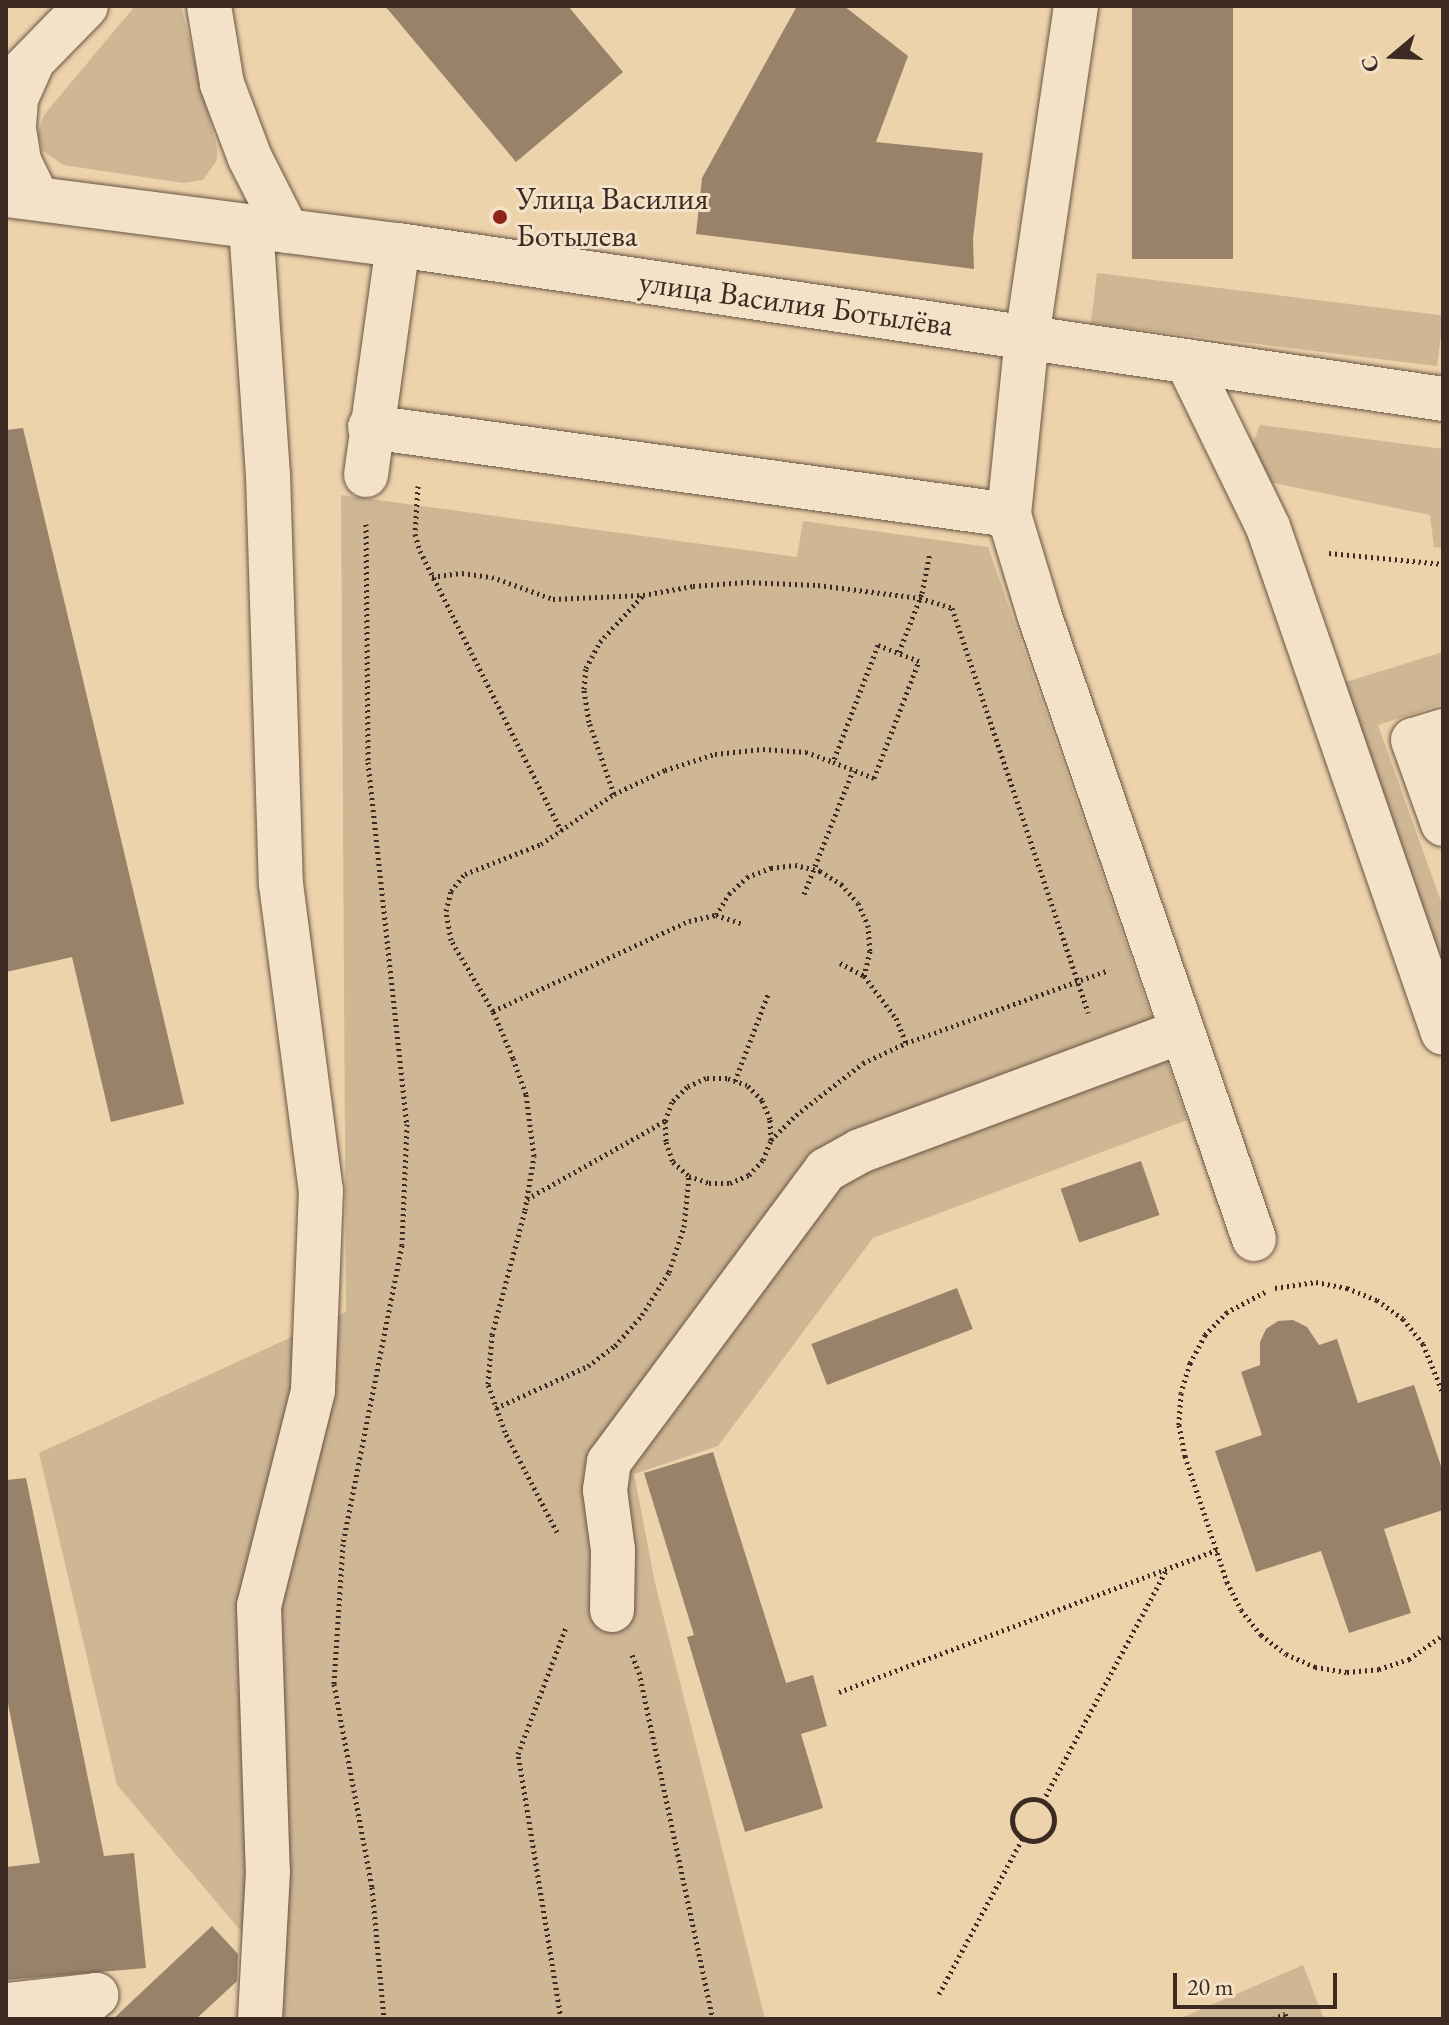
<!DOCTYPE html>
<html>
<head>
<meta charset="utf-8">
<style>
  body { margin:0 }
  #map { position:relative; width:1449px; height:2025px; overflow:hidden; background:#edd3ab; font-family:"EB Garamond",serif }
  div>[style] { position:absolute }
  .green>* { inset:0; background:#cfb694; transform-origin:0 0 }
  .building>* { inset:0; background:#98826a; transform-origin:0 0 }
  .path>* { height:5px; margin-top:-2.5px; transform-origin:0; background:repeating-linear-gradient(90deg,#3c2a23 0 2px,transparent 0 6px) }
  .path>.ring { margin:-2.5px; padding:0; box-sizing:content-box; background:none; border:5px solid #3c2a23; border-radius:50% }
  .roads { filter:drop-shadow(0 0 2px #685445) drop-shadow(0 0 2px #685445) }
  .minor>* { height:44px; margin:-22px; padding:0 22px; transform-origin:22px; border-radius:22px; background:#f3e2c8 }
  .dots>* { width:22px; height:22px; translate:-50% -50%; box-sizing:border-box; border:4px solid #f3e2c8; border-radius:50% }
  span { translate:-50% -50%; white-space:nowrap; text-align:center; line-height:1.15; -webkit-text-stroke:6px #f3e2c8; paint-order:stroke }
  .poi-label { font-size:32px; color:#3c2a23 }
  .left { translate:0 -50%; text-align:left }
  .street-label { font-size:32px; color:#3c2a23 }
  .frame { position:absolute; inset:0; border:8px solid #3c2a23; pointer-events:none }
  .north { position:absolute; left:1353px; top:16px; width:80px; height:80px; -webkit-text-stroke:6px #f3e2c8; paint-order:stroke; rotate:251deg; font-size:22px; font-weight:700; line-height:32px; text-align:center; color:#3c2a23 }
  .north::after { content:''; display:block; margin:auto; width:28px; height:36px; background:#3c2a23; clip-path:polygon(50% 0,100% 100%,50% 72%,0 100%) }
  .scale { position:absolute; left:1173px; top:1973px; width:164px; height:36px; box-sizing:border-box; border:4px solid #3c2a23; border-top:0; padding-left:10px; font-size:24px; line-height:28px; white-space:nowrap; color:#3c2a23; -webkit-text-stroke:6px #f3e2c8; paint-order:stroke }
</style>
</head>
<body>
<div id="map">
  <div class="green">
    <i style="clip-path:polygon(135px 6px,181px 6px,217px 148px,217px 160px,203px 180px,183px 183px,63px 165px,42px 150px,38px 134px,44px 115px)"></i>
    <i style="left:1097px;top:273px;width:349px;height:51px;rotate:7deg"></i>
    <i style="clip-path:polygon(1260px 425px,1443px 449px,1443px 548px,1434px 547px,1430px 515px,1264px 481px,1249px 453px)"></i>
    <i style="clip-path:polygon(341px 495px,797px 557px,803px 521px,988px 547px,1187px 1120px,873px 1238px,718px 1446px,634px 1474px,655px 1583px,765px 2019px,236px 2019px,280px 1977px,117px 1785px,39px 1453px,346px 1312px)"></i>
    <i style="clip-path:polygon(1443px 652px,1443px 704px,1378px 725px,1443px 907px,1443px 984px,1336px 685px)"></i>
    <i style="clip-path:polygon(1303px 1965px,1324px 2019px,1179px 2019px)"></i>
  </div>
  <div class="building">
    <i style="clip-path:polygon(385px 6px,568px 6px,623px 72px,516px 162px)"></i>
    <i style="clip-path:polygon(797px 6px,844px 6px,908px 56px,876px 142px,983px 153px,973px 239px,974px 269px,696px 234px,702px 178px)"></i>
    <i style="left:1132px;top:6px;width:101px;height:253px"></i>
    <i style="clip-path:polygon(23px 428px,184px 1104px,111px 1122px,72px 957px,6px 972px,6px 430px)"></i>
    <i style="left:1141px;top:1161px;width:57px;height:85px;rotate:71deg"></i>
    <i style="left:957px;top:1288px;width:44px;height:156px;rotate:69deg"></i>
    <i style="clip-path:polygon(1293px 1320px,1307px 1327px,1319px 1345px,1337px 1339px,1358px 1403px,1414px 1385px,1443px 1472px,1443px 1510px,1384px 1529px,1411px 1613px,1349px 1633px,1321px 1551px,1256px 1572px,1215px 1451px,1262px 1435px,1241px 1372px,1260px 1365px,1260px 1342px,1266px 1329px,1278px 1321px)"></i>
    <i style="clip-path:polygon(713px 1452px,786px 1683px,813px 1675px,827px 1726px,801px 1734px,823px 1808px,745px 1832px,687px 1637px,694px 1635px,644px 1473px)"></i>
    <i style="clip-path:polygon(26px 1478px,104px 1856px,134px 1853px,146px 1968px,6px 1980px,6px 1867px,40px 1863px,6px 1694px,6px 1480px)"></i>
    <i style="clip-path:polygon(212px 1926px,238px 1954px,237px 1981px,196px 2019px,113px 2019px)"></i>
  </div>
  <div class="path">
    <i style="left:418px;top:486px;width:48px;rotate:93.6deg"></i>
    <i style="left:415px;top:534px;width:18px;rotate:74deg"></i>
    <i style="left:420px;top:551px;width:313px;rotate:63.2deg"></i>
    <i style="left:366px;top:524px;width:238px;rotate:89.5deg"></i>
    <i style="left:368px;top:762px;width:364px;rotate:83.9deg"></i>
    <i style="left:407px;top:1124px;width:121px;rotate:92.4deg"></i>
    <i style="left:402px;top:1245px;width:305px;rotate:101.2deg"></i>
    <i style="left:343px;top:1544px;width:140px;rotate:93.7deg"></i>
    <i style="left:334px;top:1684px;width:207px;rotate:79.4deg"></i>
    <i style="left:372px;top:1887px;width:133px;rotate:84.8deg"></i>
    <i style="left:1329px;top:553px;width:115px;rotate:5.5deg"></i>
    <i style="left:432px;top:577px;width:30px;rotate:-8deg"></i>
    <i style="left:462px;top:573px;width:30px;rotate:8deg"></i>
    <i style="left:492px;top:577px;width:65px;rotate:19.8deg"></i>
    <i style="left:553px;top:599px;width:90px;rotate:-2.5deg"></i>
    <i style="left:643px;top:595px;width:51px;rotate:-10.2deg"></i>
    <i style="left:693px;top:586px;width:54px;rotate:-4.2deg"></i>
    <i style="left:747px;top:582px;width:71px;rotate:2.4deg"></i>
    <i style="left:818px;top:585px;width:103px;rotate:7.3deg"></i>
    <i style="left:920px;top:598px;width:34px;rotate:17deg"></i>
    <i style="left:952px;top:608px;width:427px;rotate:71.4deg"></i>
    <i style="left:899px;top:652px;width:63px;rotate:-68.7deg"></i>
    <i style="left:922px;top:593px;width:41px;rotate:-78.7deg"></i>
    <i style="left:614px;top:794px;width:76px;rotate:-109.1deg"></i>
    <i style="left:589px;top:722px;width:33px;rotate:-99deg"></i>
    <i style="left:584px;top:689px;width:21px;rotate:-85deg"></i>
    <i style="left:586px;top:668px;width:30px;rotate:-62deg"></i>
    <i style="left:600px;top:642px;width:64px;rotate:-47.5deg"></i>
    <i style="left:804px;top:894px;width:133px;rotate:-68.4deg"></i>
    <i style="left:716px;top:915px;width:25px;rotate:-58deg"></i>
    <i style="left:729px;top:894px;width:25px;rotate:-43deg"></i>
    <i style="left:747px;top:877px;width:26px;rotate:-21deg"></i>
    <i style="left:771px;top:868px;width:24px;rotate:-7deg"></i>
    <i style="left:795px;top:865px;width:26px;rotate:13deg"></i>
    <i style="left:820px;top:871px;width:25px;rotate:32deg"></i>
    <i style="left:841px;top:884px;width:25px;rotate:48deg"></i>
    <i style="left:858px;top:903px;width:24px;rotate:66deg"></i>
    <i style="left:868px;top:925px;width:26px;rotate:86deg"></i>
    <i style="left:870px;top:951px;width:26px;rotate:103deg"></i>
    <i style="left:840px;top:963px;width:27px;rotate:28deg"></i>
    <i style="left:864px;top:976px;width:53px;rotate:52.7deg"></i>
    <i style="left:896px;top:1018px;width:27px;rotate:68deg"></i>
    <i style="left:493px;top:1011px;width:216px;rotate:-24.7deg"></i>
    <i style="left:689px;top:921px;width:28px;rotate:-13deg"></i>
    <i style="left:716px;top:915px;width:26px;rotate:18deg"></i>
    <i style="left:735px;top:1081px;width:93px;rotate:-69.2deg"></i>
    <i style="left:771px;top:1140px;width:21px;rotate:-93deg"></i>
    <i style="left:770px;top:1119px;width:21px;rotate:-113deg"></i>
    <i style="left:762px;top:1100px;width:21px;rotate:-135deg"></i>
    <i style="left:747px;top:1085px;width:21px;rotate:-161deg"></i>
    <i style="left:727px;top:1078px;width:21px;rotate:180deg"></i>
    <i style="left:706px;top:1078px;width:21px;rotate:155deg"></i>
    <i style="left:687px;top:1087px;width:21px;rotate:135deg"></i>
    <i style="left:672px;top:1102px;width:20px;rotate:110deg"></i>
    <i style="left:665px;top:1121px;width:21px;rotate:87deg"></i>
    <i style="left:666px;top:1142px;width:21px;rotate:71deg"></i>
    <i style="left:673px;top:1162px;width:21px;rotate:41deg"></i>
    <i style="left:689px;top:1176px;width:21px;rotate:19deg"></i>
    <i style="left:709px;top:1183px;width:21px"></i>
    <i style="left:730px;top:1183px;width:21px;rotate:-23deg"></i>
    <i style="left:749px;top:1175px;width:21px;rotate:-47deg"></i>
    <i style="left:763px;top:1160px;width:22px;rotate:-68deg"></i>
    <i style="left:771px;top:1140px;width:35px;rotate:-45deg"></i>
    <i style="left:796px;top:1115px;width:85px;rotate:-37.8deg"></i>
    <i style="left:863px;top:1063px;width:47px;rotate:-24.9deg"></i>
    <i style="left:906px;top:1043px;width:216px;rotate:-19.8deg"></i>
    <i style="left:527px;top:1199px;width:159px;rotate:-29.5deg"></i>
    <i style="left:1275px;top:1288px;width:41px;rotate:-8.3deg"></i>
    <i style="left:1316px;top:1282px;width:32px;rotate:11deg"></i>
    <i style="left:1347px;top:1288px;width:32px;rotate:22deg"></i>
    <i style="left:1377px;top:1300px;width:32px;rotate:36deg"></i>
    <i style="left:1403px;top:1319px;width:32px;rotate:51deg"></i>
    <i style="left:1423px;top:1344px;width:53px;rotate:67.8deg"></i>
    <i style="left:1265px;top:1292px;width:43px;rotate:152.2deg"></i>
    <i style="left:1227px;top:1312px;width:32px;rotate:134deg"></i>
    <i style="left:1205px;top:1335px;width:32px;rotate:118deg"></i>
    <i style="left:1190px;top:1363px;width:31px;rotate:107deg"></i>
    <i style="left:1181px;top:1393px;width:32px;rotate:94deg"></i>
    <i style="left:1179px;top:1425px;width:32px;rotate:79deg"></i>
    <i style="left:1185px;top:1456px;width:133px;rotate:71.6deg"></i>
    <i style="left:1227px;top:1582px;width:31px;rotate:63deg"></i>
    <i style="left:1241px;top:1610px;width:32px;rotate:51deg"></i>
    <i style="left:1261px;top:1635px;width:31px;rotate:37deg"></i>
    <i style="left:1286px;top:1654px;width:32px;rotate:24deg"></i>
    <i style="left:1315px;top:1667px;width:32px;rotate:9deg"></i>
    <i style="left:1347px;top:1672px;width:32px;rotate:-5deg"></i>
    <i style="left:1379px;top:1669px;width:32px;rotate:-18deg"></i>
    <i style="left:1409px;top:1659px;width:42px;rotate:-35.2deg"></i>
    <i style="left:496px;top:1408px;width:101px;rotate:-24.5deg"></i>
    <i style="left:588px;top:1366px;width:34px;rotate:-37deg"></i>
    <i style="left:615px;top:1346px;width:41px;rotate:-48.9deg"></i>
    <i style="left:642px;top:1315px;width:51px;rotate:-57.9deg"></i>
    <i style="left:669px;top:1272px;width:47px;rotate:-71.6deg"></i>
    <i style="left:684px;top:1227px;width:51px;rotate:-84.4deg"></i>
    <i style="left:557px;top:1532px;width:113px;rotate:-117.5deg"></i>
    <i style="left:505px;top:1432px;width:51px;rotate:-109.5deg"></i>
    <i style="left:488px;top:1384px;width:49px;rotate:-85.3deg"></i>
    <i style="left:492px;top:1335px;width:129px;rotate:-75.2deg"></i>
    <i style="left:525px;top:1210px;width:55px;rotate:-80.5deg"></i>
    <i style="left:534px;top:1156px;width:63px;rotate:-97.4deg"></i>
    <i style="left:526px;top:1094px;width:38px;rotate:-110deg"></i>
    <i style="left:513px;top:1058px;width:51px;rotate:-113.1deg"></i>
    <i style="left:493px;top:1011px;width:82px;rotate:-120.6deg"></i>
    <i style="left:451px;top:940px;width:29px;rotate:-100deg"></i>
    <i style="left:446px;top:911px;width:21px;rotate:-76deg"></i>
    <i style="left:451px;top:891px;width:22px;rotate:-51deg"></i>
    <i style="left:465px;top:874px;width:82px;rotate:-21.5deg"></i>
    <i style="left:541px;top:844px;width:88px;rotate:-34.4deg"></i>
    <i style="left:614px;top:794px;width:56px;rotate:-25.2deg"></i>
    <i style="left:665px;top:770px;width:52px;rotate:-17.7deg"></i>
    <i style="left:715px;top:754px;width:48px;rotate:-5.9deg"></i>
    <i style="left:763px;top:749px;width:43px;rotate:4deg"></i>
    <i style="left:806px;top:752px;width:29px;rotate:20deg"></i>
    <i style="left:833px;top:762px;width:44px;rotate:21.3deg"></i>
    <i style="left:874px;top:778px;width:125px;rotate:-69deg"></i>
    <i style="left:919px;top:661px;width:44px;rotate:-158.7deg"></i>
    <i style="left:878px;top:645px;width:125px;rotate:111deg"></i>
    <i style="left:632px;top:1655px;width:18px;rotate:68deg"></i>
    <i style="left:639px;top:1672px;width:355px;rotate:78deg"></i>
    <i style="left:839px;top:1692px;width:404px;rotate:-20.6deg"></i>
    <i class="ring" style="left:1012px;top:1799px;width:37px;height:37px"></i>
    <i style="left:1043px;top:1801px;width:263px;rotate:-61.9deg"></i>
    <i style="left:939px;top:1994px;width:176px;rotate:-61.8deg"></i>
    <i style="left:561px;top:2019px;width:268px;rotate:-99.2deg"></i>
    <i style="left:518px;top:1754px;width:136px;rotate:-69.3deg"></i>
    <i style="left:1273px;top:2019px;width:13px;rotate:-23deg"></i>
    <i style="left:1285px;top:2014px;width:5px;rotate:68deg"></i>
  </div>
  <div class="roads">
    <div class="minor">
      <i style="left:209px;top:6px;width:79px;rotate:80.5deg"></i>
      <i style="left:222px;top:84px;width:79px;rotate:69.3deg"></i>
      <i style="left:250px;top:158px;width:82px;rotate:63.1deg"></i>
      <i style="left:1076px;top:6px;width:335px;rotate:98.4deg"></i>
      <i style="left:1027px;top:337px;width:179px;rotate:95.8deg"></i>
      <i style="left:1009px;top:515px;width:103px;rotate:73.1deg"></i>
      <i style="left:1039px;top:614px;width:661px;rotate:71.02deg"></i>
      <i style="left:31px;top:65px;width:36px;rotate:114deg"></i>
      <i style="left:16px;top:98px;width:31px;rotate:94deg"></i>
      <i style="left:14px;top:129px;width:32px;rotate:81deg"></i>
      <i style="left:19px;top:161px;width:41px;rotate:64.1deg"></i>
      <i style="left:9px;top:85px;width:110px;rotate:-45.7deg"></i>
      <i style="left:6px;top:195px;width:395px;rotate:7.3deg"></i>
      <i style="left:398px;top:245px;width:1056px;rotate:8.38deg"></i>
      <i style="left:251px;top:226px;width:250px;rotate:86.1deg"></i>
      <i style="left:268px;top:475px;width:409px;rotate:88.2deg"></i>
      <i style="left:281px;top:884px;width:309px;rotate:82.6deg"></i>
      <i style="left:321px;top:1190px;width:201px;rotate:92.3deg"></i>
      <i style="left:313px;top:1391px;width:222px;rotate:104.1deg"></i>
      <i style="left:259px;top:1606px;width:265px;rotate:88.1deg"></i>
      <i style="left:268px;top:1871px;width:148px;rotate:93.1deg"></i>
      <i style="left:1188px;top:363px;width:182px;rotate:64deg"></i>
      <i style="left:1268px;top:527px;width:535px;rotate:70.92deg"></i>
      <i style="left:370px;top:427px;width:645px;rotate:7.84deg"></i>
      <i style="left:366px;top:475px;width:232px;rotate:-82.1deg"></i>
      <i style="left:1443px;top:731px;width:31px;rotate:163deg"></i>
      <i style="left:1413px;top:740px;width:89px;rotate:70.3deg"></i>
      <i style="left:612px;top:1610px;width:60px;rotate:-89deg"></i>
      <i style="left:613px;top:1550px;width:61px;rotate:-97.6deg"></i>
      <i style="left:605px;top:1490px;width:28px;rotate:-82deg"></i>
      <i style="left:609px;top:1462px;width:364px;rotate:-53.4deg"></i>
      <i style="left:826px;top:1170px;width:39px;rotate:-29deg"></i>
      <i style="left:860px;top:1151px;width:344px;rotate:-20.4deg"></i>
      <i style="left:6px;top:2005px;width:91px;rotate:-6.3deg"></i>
      <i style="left:96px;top:1995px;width:35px;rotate:137deg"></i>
    </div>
  </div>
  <div class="dots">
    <i style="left:500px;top:217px;background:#8f2418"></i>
  </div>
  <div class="poi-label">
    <span class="left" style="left:516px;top:217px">Улица Василия<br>Ботылева</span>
  </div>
  <div class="street-label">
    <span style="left:796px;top:303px;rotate:8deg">улица Василия Ботылёва</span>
  </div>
  <div class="frame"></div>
  <div class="north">С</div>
  <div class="scale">20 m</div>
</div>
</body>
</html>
